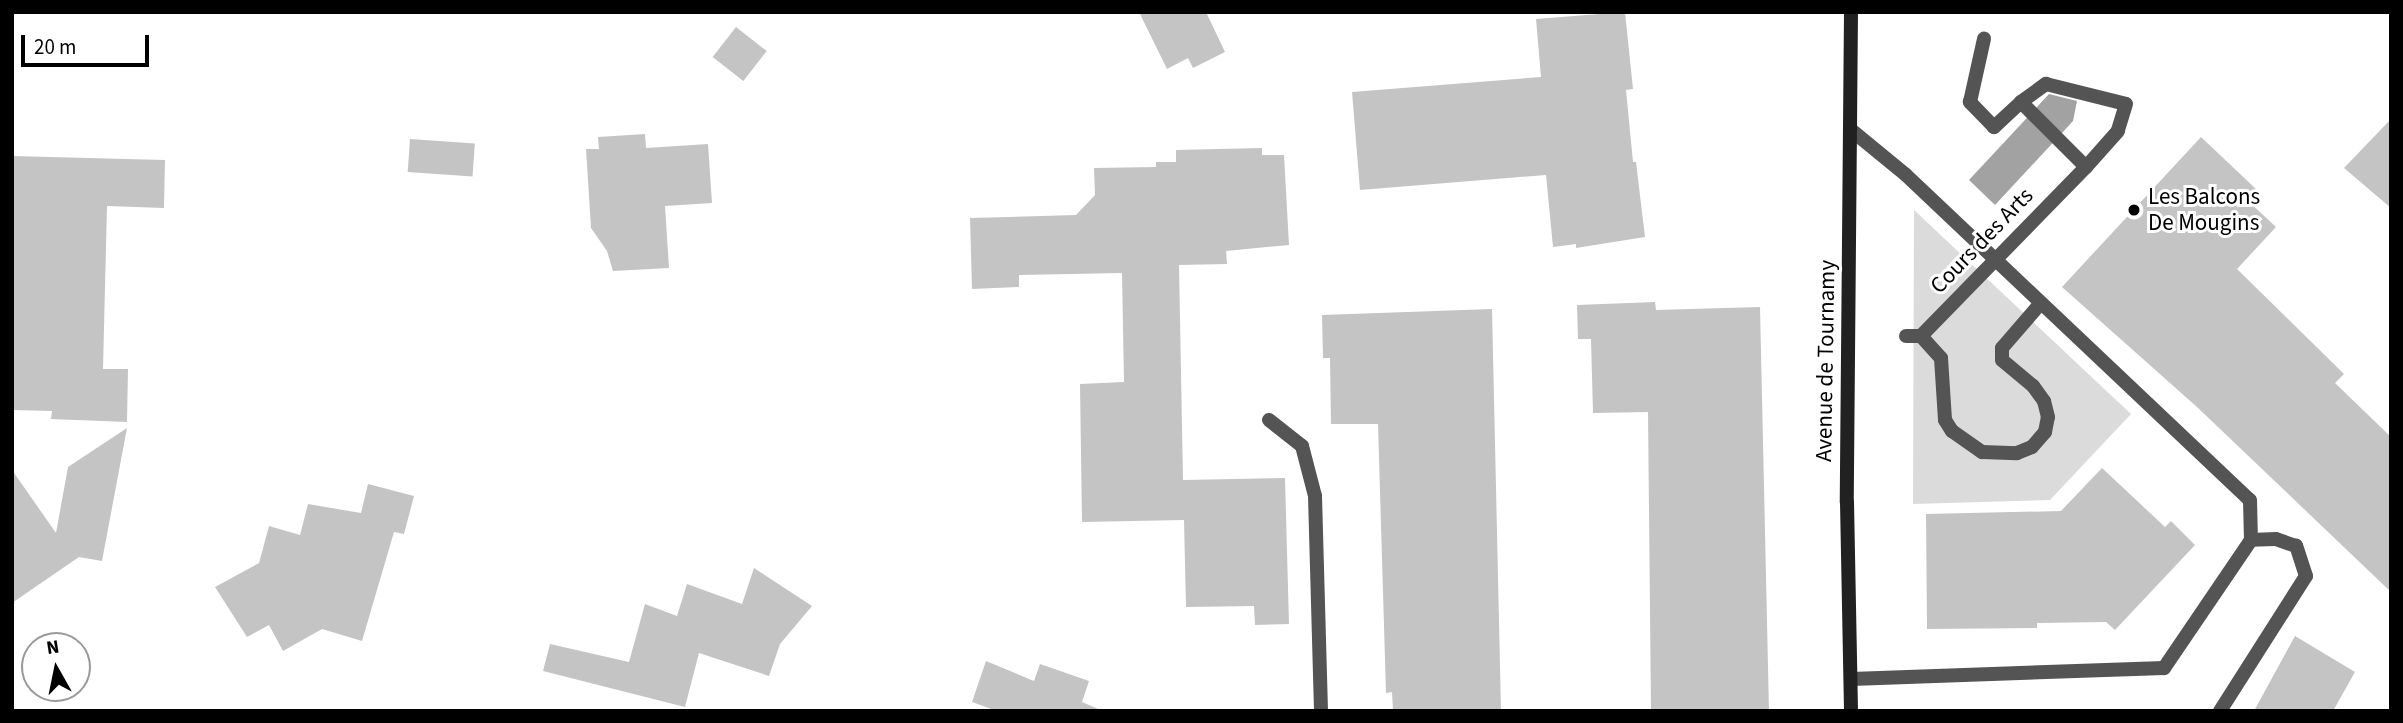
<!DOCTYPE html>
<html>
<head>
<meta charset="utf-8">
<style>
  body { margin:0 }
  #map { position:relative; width:2403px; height:723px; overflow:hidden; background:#fff; font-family:"Source Sans 3",sans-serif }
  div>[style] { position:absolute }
  .green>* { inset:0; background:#dbdbdb }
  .water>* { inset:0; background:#a2a2a2 }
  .building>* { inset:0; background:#c4c4c4; transform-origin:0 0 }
  .service>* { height:14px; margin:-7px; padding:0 7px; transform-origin:7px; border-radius:7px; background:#545454 }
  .pedestrian>* { height:14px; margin:-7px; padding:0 7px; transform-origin:7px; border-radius:7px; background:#545454 }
  .secondary>* { height:14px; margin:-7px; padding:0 7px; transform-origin:7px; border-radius:7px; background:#212121 }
  .dots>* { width:19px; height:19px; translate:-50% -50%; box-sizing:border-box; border:4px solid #fff; border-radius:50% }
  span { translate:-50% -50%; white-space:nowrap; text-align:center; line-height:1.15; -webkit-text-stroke:6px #fff; paint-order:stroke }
  .poi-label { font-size:23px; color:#000 }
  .left { translate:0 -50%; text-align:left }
  .street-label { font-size:23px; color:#000 }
  .frame { position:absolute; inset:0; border:14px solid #000; pointer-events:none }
  .north { position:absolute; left:21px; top:632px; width:70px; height:70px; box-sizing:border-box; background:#fff; border:2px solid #999; border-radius:50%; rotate:351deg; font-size:19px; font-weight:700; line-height:28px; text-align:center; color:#000 }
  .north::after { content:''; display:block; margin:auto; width:24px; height:32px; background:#000; clip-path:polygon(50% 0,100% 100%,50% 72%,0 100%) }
  .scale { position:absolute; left:21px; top:35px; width:128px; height:32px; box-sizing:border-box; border:4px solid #000; border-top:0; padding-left:9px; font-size:21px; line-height:24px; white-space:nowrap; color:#000; -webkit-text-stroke:5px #fff; paint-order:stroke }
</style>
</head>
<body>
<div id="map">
  <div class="green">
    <i style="clip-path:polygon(1914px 210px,2131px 414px,2050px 500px,1913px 504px)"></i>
  </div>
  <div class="water">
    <i style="clip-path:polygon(2049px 94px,2077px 101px,2073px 121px,1995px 205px,1969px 180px)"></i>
  </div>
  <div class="building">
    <i style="clip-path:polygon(1139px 12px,1206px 12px,1225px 52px,1193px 68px,1188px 58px,1167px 69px)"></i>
    <i style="clip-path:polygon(1625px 12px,1633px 89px,1626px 90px,1633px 162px,1636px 162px,1645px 237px,1576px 248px,1576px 244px,1553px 247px,1546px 175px,1360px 190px,1352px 92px,1541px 77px,1536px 19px)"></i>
    <i style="left:736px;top:27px;width:39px;height:38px;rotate:38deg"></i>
    <i style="clip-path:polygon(2391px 119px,2391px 208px,2344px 168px)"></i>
    <i style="clip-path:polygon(645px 134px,646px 148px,708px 144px,712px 203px,665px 206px,669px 268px,613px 271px,607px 251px,591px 228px,586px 149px,599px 149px,598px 137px)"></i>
    <i style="clip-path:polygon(2201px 137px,2257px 190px,2247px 200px,2276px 227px,2237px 269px,2344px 374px,2335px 383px,2391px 437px,2391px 592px,2197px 407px,2062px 287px)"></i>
    <i style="left:410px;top:139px;width:65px;height:33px;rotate:4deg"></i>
    <i style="clip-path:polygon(1262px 148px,1262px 155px,1284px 155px,1289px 245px,1226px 251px,1227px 264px,1179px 265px,1183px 480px,1285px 478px,1289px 624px,1255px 625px,1254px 606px,1186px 607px,1184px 520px,1082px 522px,1080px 384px,1124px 382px,1122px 273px,1019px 275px,1019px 287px,972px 289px,970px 218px,1076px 215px,1095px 195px,1094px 168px,1156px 167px,1156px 162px,1176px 162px,1176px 150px)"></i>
    <i style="clip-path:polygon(12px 156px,165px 160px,164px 208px,107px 206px,103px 369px,128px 369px,127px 422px,51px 419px,52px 411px,12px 410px)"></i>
    <i style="clip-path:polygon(1655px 302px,1656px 310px,1760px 307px,1769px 711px,1651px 711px,1648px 412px,1593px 413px,1591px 339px,1578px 339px,1577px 305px)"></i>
    <i style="clip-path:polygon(1492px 309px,1501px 711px,1393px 711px,1392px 692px,1386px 693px,1378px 424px,1331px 424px,1330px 358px,1323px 358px,1322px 315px)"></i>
    <i style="clip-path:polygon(127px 428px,102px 561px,79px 557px,12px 603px,12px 470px,56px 533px,68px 467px)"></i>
    <i style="clip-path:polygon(2102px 468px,2165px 527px,2171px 521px,2195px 545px,2115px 630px,2106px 622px,2037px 623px,2037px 628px,1927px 629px,1926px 514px,2061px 511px)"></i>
    <i style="clip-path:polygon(368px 484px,414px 496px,404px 534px,394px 532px,362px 641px,322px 629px,283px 651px,269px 625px,247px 637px,215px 587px,259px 563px,269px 526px,300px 535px,308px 504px,361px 513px)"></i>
    <i style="clip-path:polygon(754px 568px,812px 606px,780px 644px,769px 676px,699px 653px,685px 707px,543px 671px,550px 644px,629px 662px,645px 604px,677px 616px,687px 584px,742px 604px)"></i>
    <i style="clip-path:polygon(2295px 636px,2355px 672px,2333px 711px,2254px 711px)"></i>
    <i style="clip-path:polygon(986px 661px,1034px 681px,1040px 664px,1089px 681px,1082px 702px,1103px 711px,997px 711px,972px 702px)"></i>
  </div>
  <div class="service">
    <i style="left:1850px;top:129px;width:72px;rotate:39.4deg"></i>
    <i style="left:1906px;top:175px;width:473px;rotate:43.4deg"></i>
    <i style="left:2250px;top:500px;width:40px;rotate:88.6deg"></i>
    <i style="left:2251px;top:540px;width:155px;rotate:124.2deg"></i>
    <i style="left:2164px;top:668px;width:313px;rotate:178deg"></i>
    <i style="left:1269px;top:420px;width:42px;rotate:38.2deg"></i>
    <i style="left:1302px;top:446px;width:52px;rotate:75.4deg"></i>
    <i style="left:1315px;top:496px;width:215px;rotate:88.4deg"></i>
    <i style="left:2220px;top:711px;width:160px;rotate:-57.5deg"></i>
    <i style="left:2306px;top:576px;width:32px;rotate:-108deg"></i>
    <i style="left:2296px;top:546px;width:21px;rotate:-161deg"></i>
    <i style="left:2276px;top:539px;width:25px;rotate:178deg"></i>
  </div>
  <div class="pedestrian">
    <i style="left:2021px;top:102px;width:31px;rotate:-36deg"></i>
    <i style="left:2046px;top:84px;width:82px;rotate:14deg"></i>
    <i style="left:2126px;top:104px;width:28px;rotate:107deg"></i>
    <i style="left:2118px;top:131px;width:48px;rotate:131.6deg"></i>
    <i style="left:1906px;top:336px;width:15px"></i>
    <i style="left:1921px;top:336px;width:236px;rotate:-45.7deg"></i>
    <i style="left:2086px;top:167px;width:92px;rotate:-135deg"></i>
    <i style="left:2021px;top:102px;width:37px;rotate:137deg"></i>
    <i style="left:1994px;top:127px;width:35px;rotate:-134deg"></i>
    <i style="left:1970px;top:102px;width:65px;rotate:-77.5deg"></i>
    <i style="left:1921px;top:336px;width:30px;rotate:48deg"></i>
    <i style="left:1941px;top:358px;width:62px;rotate:86.3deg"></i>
    <i style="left:1945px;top:420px;width:13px;rotate:58deg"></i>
    <i style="left:1952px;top:431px;width:37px;rotate:35deg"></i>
    <i style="left:1982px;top:452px;width:35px;rotate:2deg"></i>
    <i style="left:2017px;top:453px;width:16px;rotate:-22deg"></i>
    <i style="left:2032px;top:447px;width:20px;rotate:-49deg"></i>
    <i style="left:2045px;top:432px;width:15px;rotate:-79deg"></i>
    <i style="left:2048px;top:417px;width:16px;rotate:-104deg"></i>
    <i style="left:2044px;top:401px;width:19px;rotate:-126deg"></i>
    <i style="left:2033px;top:386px;width:40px;rotate:-140deg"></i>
    <i style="left:2002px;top:360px;width:12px;rotate:-90deg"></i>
    <i style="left:2002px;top:348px;width:58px;rotate:-49.2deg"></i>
  </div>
  <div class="secondary">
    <i style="left:1851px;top:12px;width:490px;rotate:90.5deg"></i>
    <i style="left:1847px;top:502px;width:209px;rotate:88.9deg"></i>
  </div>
  <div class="dots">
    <i style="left:2134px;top:210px;background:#000"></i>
  </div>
  <div class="poi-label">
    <span class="left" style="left:2148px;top:210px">Les Balcons<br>De Mougins</span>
  </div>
  <div class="street-label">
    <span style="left:1982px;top:241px;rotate:-46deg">Cours des Arts</span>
    <span style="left:1826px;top:361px;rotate:-89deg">Avenue de Tournamy</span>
  </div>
  <div class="frame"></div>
  <div class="north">N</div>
  <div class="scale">20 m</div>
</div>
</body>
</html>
